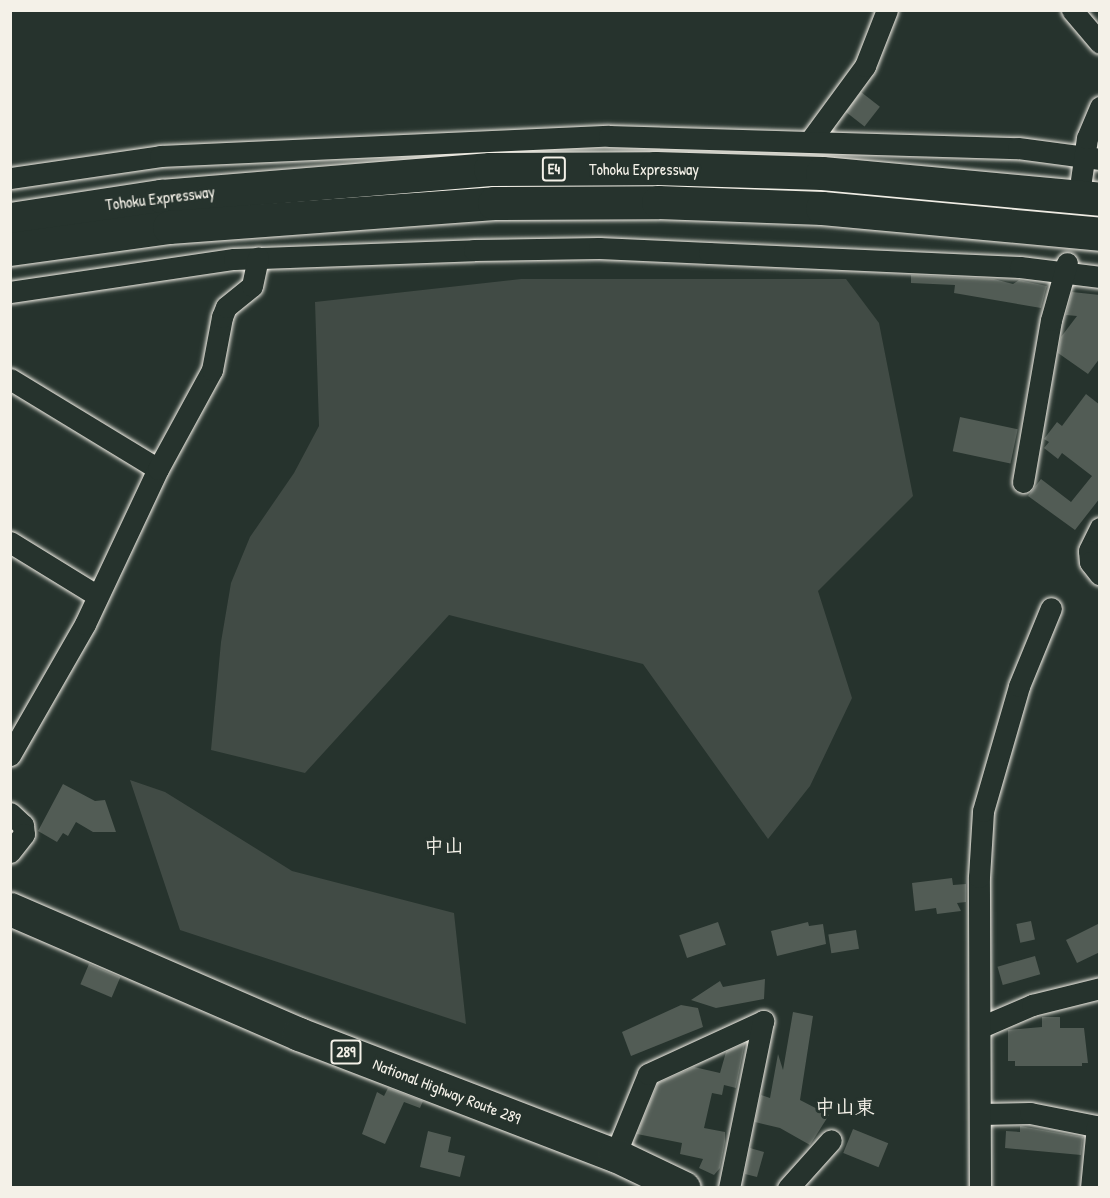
<!DOCTYPE html>
<html>
<head>
<meta charset="utf-8">
<style>
  body { margin:0 }
  #map { position:relative; width:1110px; height:1198px; overflow:hidden; background:#26332d; font-family:"Patrick Hand","Klee One",sans-serif }
  div>[style] { position:absolute }
  .green>* { inset:0; background:#414b45 }
  .building>* { inset:0; background:#525c55; transform-origin:0 0 }
  .roads { filter:drop-shadow(0 0 2px #f4f1e8) drop-shadow(0 0 2px #f4f1e8) }
  .minor>* { height:21px; margin:-10.5px; padding:0 10.5px; transform-origin:10.5px; border-radius:10.5px; background:#26332d }
  .trunk>* { height:33px; margin:-16.5px; padding:0 16.5px; transform-origin:16.5px; border-radius:16.5px; background:#26332d }
  .motorway>* { height:33px; margin:-16.5px; padding:0 16.5px; transform-origin:16.5px; border-radius:16.5px; background:#26332d }
  span { translate:-50% -50%; white-space:nowrap; text-align:center; line-height:1.15; -webkit-text-stroke:6px #26332d; paint-order:stroke }
  .shield-label span { padding:2px 4px; background:#26332d; border:2px solid; border-radius:4px; -webkit-text-stroke-width:0 }
  .shield-label { font-size:15px; color:#f4f1e8; font-weight:700 }
  .street-label { font-size:16px; color:#f4f1e8 }
  .quarter-label { font-size:20px; color:#f4f1e8; font-weight:700 }
  .frame { position:absolute; inset:0; border:12px solid #f4f1e8; pointer-events:none }
</style>
</head>
<body>
<div id="map">
  <div class="green">
    <i style="clip-path:polygon(521px 279px,846px 279px,879px 323px,913px 496px,818px 591px,852px 698px,810px 786px,768px 839px,643px 664px,449px 615px,305px 773px,211px 750px,221px 642px,231px 583px,250px 537px,294px 473px,319px 426px,315px 302px)"></i>
    <i style="clip-path:polygon(130px 780px,165px 792px,292px 871px,454px 913px,466px 1024px,180px 930px)"></i>
  </div>
  <div class="building">
    <i style="left:861px;top:92px;width:24px;height:25px;rotate:38deg"></i>
    <i style="clip-path:polygon(911px 275px,994px 279px,1013px 284px,1019px 280px,1047px 286px,1046px 289px,1041px 308px,954px 293px,955px 285px,911px 283px)"></i>
    <i style="clip-path:polygon(1072px 292px,1100px 295px,1100px 358px,1088px 374px,1058px 353px,1061px 337px,1077px 316px,1066px 315px)"></i>
    <i style="clip-path:polygon(1086px 394px,1100px 405px,1100px 498px,1075px 530px,1028px 496px,1041px 479px,1071px 502px,1092px 476px,1062px 453px,1058px 459px,1044px 448px,1049px 442px,1044px 439px,1057px 422px,1062px 426px)"></i>
    <i style="left:960px;top:417px;width:59px;height:35px;rotate:12deg"></i>
    <i style="clip-path:polygon(63px 784px,95px 801px,105px 800px,116px 832px,93px 832px,76px 822px,68px 836px,63px 833px,57px 842px,38px 831px)"></i>
    <i style="clip-path:polygon(952px 878px,953px 885px,966px 884px,966px 902px,957px 903px,961px 911px,937px 914px,936px 908px,915px 911px,912px 883px)"></i>
    <i style="left:1031px;top:921px;width:19px;height:15px;rotate:78deg"></i>
    <i style="left:718px;top:922px;width:24px;height:41px;rotate:71deg"></i>
    <i style="clip-path:polygon(808px 922px,809px 926px,823px 924px,826px 944px,777px 956px,771px 931px)"></i>
    <i style="clip-path:polygon(1100px 923px,1100px 952px,1077px 963px,1066px 940px)"></i>
    <i style="left:856px;top:930px;width:19px;height:28px;rotate:81deg"></i>
    <i style="left:1035px;top:956px;width:19px;height:39px;rotate:74deg"></i>
    <i style="left:89px;top:964px;width:34px;height:22px;rotate:23deg"></i>
    <i style="clip-path:polygon(765px 979px,764px 999px,716px 1008px,691px 1000px,720px 981px,723px 987px)"></i>
    <i style="clip-path:polygon(681px 1005px,698px 1008px,703px 1027px,631px 1056px,622px 1032px)"></i>
    <i style="clip-path:polygon(793px 1012px,813px 1016px,800px 1100px,829px 1115px,810px 1145px,780px 1128px,755px 1122px,761px 1095px,770px 1098px,778px 1054px,783px 1070px)"></i>
    <i style="clip-path:polygon(1042px 1017px,1060px 1017px,1060px 1028px,1084px 1028px,1088px 1063px,1082px 1063px,1082px 1066px,1015px 1066px,1015px 1061px,1008px 1061px,1008px 1030px,1042px 1027px)"></i>
    <i style="clip-path:polygon(745px 1043px,736px 1088px,724px 1085px,722px 1095px,712px 1093px,704px 1128px,725px 1132px,725px 1142px,720px 1168px,714px 1175px,699px 1168px,703px 1159px,680px 1154px,682px 1143px,637px 1134px,658px 1083px,694px 1067px,720px 1073px,726px 1052px)"></i>
    <i style="clip-path:polygon(388px 1088px,423px 1101px,420px 1108px,404px 1102px,385px 1144px,362px 1134px,377px 1092px,384px 1096px)"></i>
    <i style="clip-path:polygon(1020px 1126px,1083px 1137px,1081px 1155px,1005px 1148px,1006px 1131px,1020px 1132px)"></i>
    <i style="left:853px;top:1129px;width:38px;height:26px;rotate:22deg"></i>
    <i style="clip-path:polygon(428px 1131px,451px 1137px,448px 1152px,465px 1156px,460px 1177px,420px 1167px)"></i>
    <i style="clip-path:polygon(750px 1148px,764px 1152px,757px 1177px,745px 1174px)"></i>
  </div>
  <div class="roads">
    <div class="minor">
      <i style="left:1072px;top:10px;width:43px;rotate:49.7deg"></i>
      <i style="left:810px;top:141px;width:93px;rotate:-53.7deg"></i>
      <i style="left:865px;top:66px;width:60px;rotate:-68.6deg"></i>
      <i style="left:10px;top:178px;width:152px;rotate:-8.3deg"></i>
      <i style="left:160px;top:156px;width:449px;rotate:-2.6deg"></i>
      <i style="left:609px;top:136px;width:409px;rotate:1.7deg"></i>
      <i style="left:1018px;top:148px;width:83px;rotate:7.6deg"></i>
      <i style="left:1081px;top:180px;width:42px;rotate:-81.9deg"></i>
      <i style="left:1087px;top:138px;width:34px;rotate:-67deg"></i>
      <i style="left:10px;top:292px;width:226px;rotate:-8.4deg"></i>
      <i style="left:234px;top:259px;width:240px;rotate:-2.1deg"></i>
      <i style="left:474px;top:250px;width:125px;rotate:-0.9deg"></i>
      <i style="left:599px;top:248px;width:110px;rotate:2.6deg"></i>
      <i style="left:709px;top:253px;width:311px;rotate:2.6deg"></i>
      <i style="left:1020px;top:267px;width:81px;rotate:7.1deg"></i>
      <i style="left:10px;top:379px;width:173px;rotate:31.3deg"></i>
      <i style="left:1023px;top:482px;width:164px;rotate:-80.2deg"></i>
      <i style="left:1051px;top:320px;width:59px;rotate:-74.3deg"></i>
      <i style="left:1100px;top:528px;width:25px;rotate:116deg"></i>
      <i style="left:1089px;top:551px;width:11px;rotate:85deg"></i>
      <i style="left:1090px;top:562px;width:16px;rotate:52deg"></i>
      <i style="left:10px;top:542px;width:101px;rotate:31.6deg"></i>
      <i style="left:10px;top:755px;width:151px;rotate:-60.2deg"></i>
      <i style="left:85px;top:624px;width:171px;rotate:-64.8deg"></i>
      <i style="left:158px;top:469px;width:113px;rotate:-61.4deg"></i>
      <i style="left:212px;top:370px;width:54px;rotate:-79.3deg"></i>
      <i style="left:222px;top:317px;width:11px;rotate:-68deg"></i>
      <i style="left:226px;top:307px;width:33px;rotate:-39deg"></i>
      <i style="left:252px;top:286px;width:29px;rotate:-78deg"></i>
      <i style="left:10px;top:813px;width:18px;rotate:43deg"></i>
      <i style="left:23px;top:825px;width:9px;rotate:84deg"></i>
      <i style="left:24px;top:834px;width:23px;rotate:128deg"></i>
      <i style="left:981px;top:1027px;width:56px;rotate:-23.3deg"></i>
      <i style="left:1032px;top:1005px;width:70px;rotate:-14deg"></i>
      <i style="left:981px;top:1114px;width:49px;rotate:-1.2deg"></i>
      <i style="left:1030px;top:1113px;width:71px;rotate:11.3deg"></i>
      <i style="left:615px;top:1155px;width:87px;rotate:-67.8deg"></i>
      <i style="left:648px;top:1074px;width:127px;rotate:-24.7deg"></i>
      <i style="left:763px;top:1021px;width:170px;rotate:101.5deg"></i>
      <i style="left:788px;top:1188px;width:64px;rotate:-48.1deg"></i>
      <i style="left:980px;top:1188px;width:311px;rotate:-90.2deg"></i>
      <i style="left:979px;top:877px;width:66px;rotate:-86.5deg"></i>
      <i style="left:983px;top:811px;width:130px;rotate:-73.9deg"></i>
      <i style="left:1019px;top:686px;width:84px;rotate:-67.7deg"></i>
      <i style="left:1091px;top:1188px;width:62px;rotate:-84.5deg"></i>
    </div>
    <div class="trunk">
      <i style="left:10px;top:909px;width:315px;rotate:23.4deg"></i>
      <i style="left:299px;top:1034px;width:338px;rotate:21deg"></i>
      <i style="left:615px;top:1155px;width:76px;rotate:25.6deg"></i>
    </div>
    <div class="motorway">
      <i style="left:10px;top:219px;width:153px;rotate:-8.7deg"></i>
      <i style="left:161px;top:196px;width:330px;rotate:-4.7deg"></i>
      <i style="left:490px;top:169px;width:165px;rotate:-0.3deg"></i>
      <i style="left:655px;top:168px;width:167px;rotate:1.7deg"></i>
      <i style="left:822px;top:173px;width:279px;rotate:5.3deg"></i>
      <i style="left:10px;top:249px;width:161px;rotate:-7.9deg"></i>
      <i style="left:169px;top:227px;width:326px;rotate:-4.2deg"></i>
      <i style="left:494px;top:203px;width:164px;rotate:-0.3deg"></i>
      <i style="left:658px;top:202px;width:164px;rotate:2.1deg"></i>
      <i style="left:822px;top:208px;width:279px;rotate:5.3deg"></i>
    </div>
  </div>
  <div class="shield-label">
    <span style="left:554px;top:169px">E4</span>
    <span style="left:346px;top:1052px">289</span>
  </div>
  <div class="street-label">
    <span style="left:644px;top:169px">Tohoku Expressway</span>
    <span style="left:160px;top:198px;rotate:-7deg">Tohoku Expressway</span>
    <span style="left:447px;top:1091px;rotate:21deg">National Highway Route 289</span>
  </div>
  <div class="quarter-label">
    <span style="left:444px;top:845px">中山</span>
    <span style="left:845px;top:1106px">中山東</span>
  </div>
  <div class="frame"></div>
</div>
</body>
</html>
